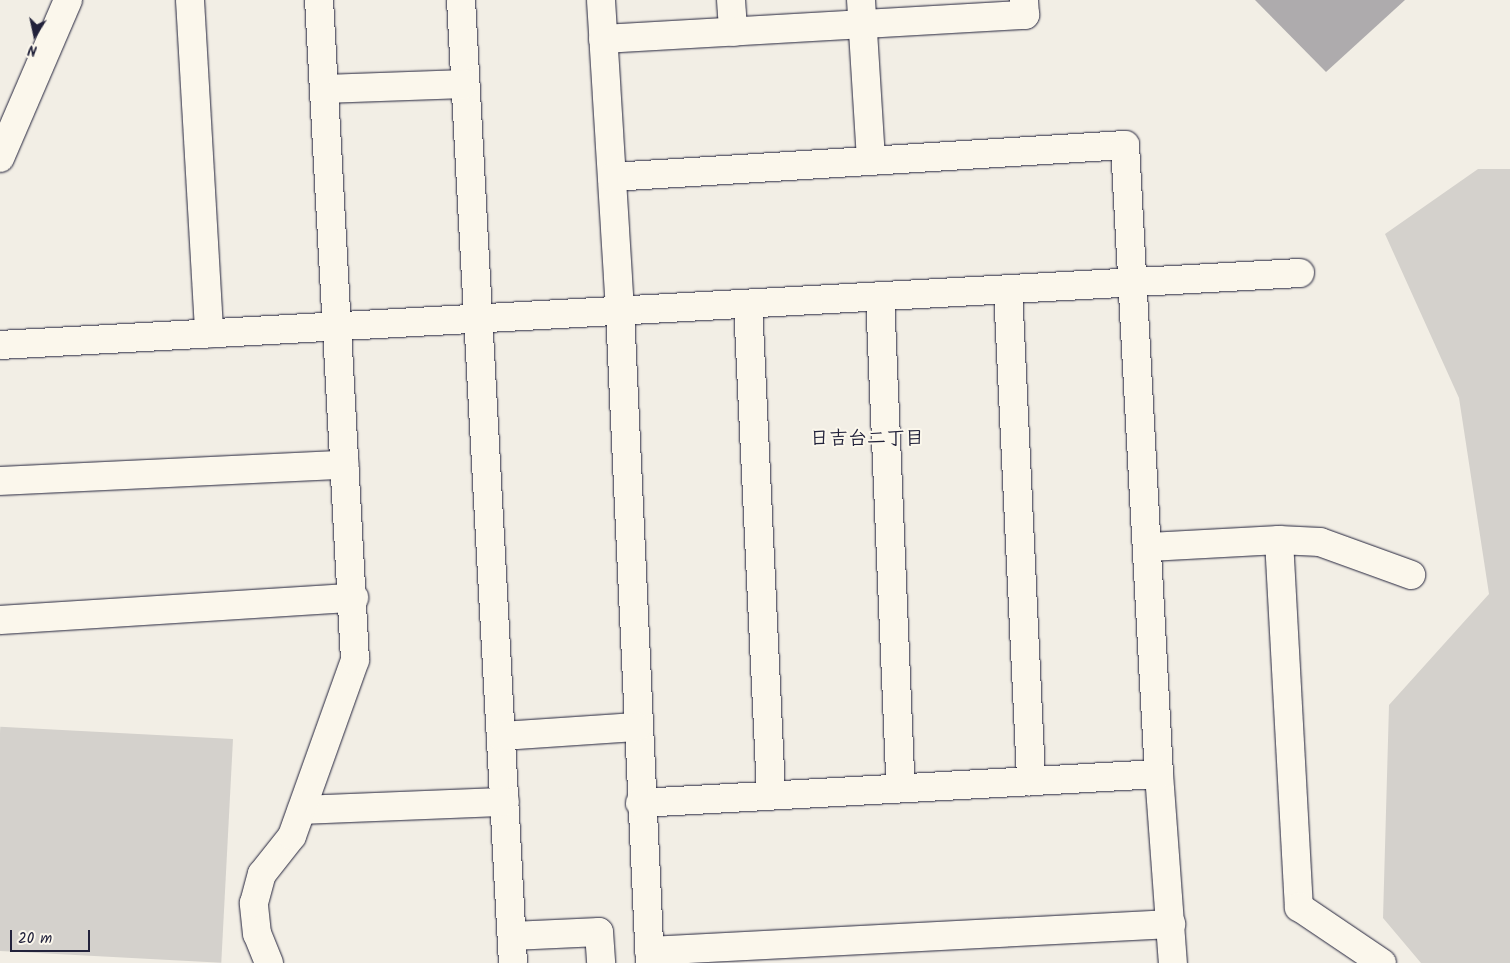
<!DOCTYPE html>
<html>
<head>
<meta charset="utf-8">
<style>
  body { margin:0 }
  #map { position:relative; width:1510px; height:963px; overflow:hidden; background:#f2eee5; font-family:Kalam,"Klee One",sans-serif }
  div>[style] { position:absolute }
  .green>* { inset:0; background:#d4d1cc; transform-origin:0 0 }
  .water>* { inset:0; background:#aeabad }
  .roads { filter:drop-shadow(0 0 1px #22223b) drop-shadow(0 0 1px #22223b) }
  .minor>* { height:28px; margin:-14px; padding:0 14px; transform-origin:14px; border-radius:14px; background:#fbf7ec }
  span { translate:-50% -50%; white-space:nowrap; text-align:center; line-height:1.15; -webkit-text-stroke:4px #fbf7ec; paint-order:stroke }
  .neighbourhood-label { font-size:19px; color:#22223b; font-weight:700 }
  .north { position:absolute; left:10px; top:10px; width:50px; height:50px; -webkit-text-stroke:4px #fbf7ec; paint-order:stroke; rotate:190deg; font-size:14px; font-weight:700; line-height:20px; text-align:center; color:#22223b }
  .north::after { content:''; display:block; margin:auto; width:18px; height:22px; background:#22223b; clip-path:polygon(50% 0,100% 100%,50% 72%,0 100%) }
  .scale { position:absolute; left:10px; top:930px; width:80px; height:22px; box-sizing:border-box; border:2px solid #22223b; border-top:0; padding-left:6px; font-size:15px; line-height:18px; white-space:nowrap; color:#22223b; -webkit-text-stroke:4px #fbf7ec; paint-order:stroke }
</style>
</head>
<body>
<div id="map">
  <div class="green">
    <i style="clip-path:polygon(1478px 169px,1510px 169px,1510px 963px,1421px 963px,1383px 918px,1389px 705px,1489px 594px,1459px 398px,1385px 234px)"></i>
    <i style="left:233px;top:739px;width:224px;height:233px;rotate:93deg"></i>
  </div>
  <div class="water">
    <i style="clip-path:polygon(1255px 0,1405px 0,1326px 72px)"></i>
  </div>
  <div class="roads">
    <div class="minor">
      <i style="left:190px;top:0;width:334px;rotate:86.7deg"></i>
      <i style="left:461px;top:0;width:964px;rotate:86.91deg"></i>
      <i style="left:601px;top:0;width:312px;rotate:86.5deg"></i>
      <i style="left:620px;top:311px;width:653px;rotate:87.37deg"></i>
      <i style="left:731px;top:0;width:32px;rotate:86deg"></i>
      <i style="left:861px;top:0;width:158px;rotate:86.4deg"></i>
      <i style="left:603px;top:39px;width:423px;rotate:-3.3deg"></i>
      <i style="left:1025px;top:15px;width:15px;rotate:-94deg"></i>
      <i style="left:324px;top:89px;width:141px;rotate:-2deg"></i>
      <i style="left:0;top:158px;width:172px;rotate:-66.7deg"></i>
      <i style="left:612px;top:177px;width:514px;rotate:-3.57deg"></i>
      <i style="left:1125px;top:145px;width:630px;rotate:86.91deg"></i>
      <i style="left:1159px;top:774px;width:190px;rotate:85.8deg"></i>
      <i style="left:1008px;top:289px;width:493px;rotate:87.3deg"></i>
      <i style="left:880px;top:296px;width:492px;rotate:87.6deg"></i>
      <i style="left:748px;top:304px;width:492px;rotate:87.3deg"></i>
      <i style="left:0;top:345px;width:1302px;rotate:-3.17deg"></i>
      <i style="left:0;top:481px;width:345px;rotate:-2.7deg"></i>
      <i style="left:1279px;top:540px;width:368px;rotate:86.9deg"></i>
      <i style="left:1299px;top:907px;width:100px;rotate:34deg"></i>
      <i style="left:1149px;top:547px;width:130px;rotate:-3.1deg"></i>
      <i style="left:1279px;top:540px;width:41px;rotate:2.8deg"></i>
      <i style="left:1320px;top:542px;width:97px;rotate:19.9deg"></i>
      <i style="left:0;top:620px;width:355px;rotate:-3.6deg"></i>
      <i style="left:501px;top:736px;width:136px;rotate:-3.8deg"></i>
      <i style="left:640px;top:803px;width:520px;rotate:-3.2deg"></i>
      <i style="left:302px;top:810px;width:203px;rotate:-2.3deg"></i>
      <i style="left:512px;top:936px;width:87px;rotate:-2.6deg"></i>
      <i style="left:599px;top:932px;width:31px;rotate:86deg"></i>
      <i style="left:649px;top:951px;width:523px;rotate:-2.96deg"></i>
      <i style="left:269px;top:963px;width:31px;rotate:-112deg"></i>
      <i style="left:257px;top:934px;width:31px;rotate:-96deg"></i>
      <i style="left:254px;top:903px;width:30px;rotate:-75deg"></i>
      <i style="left:262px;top:874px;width:48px;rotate:-51.7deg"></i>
      <i style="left:292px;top:836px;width:187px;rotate:-70.3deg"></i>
      <i style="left:355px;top:660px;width:661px;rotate:-93.12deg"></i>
    </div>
  </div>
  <div class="neighbourhood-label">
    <span style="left:867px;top:440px">日吉台二丁目</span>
  </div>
  <div class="north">N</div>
  <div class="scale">20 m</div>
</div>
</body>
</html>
